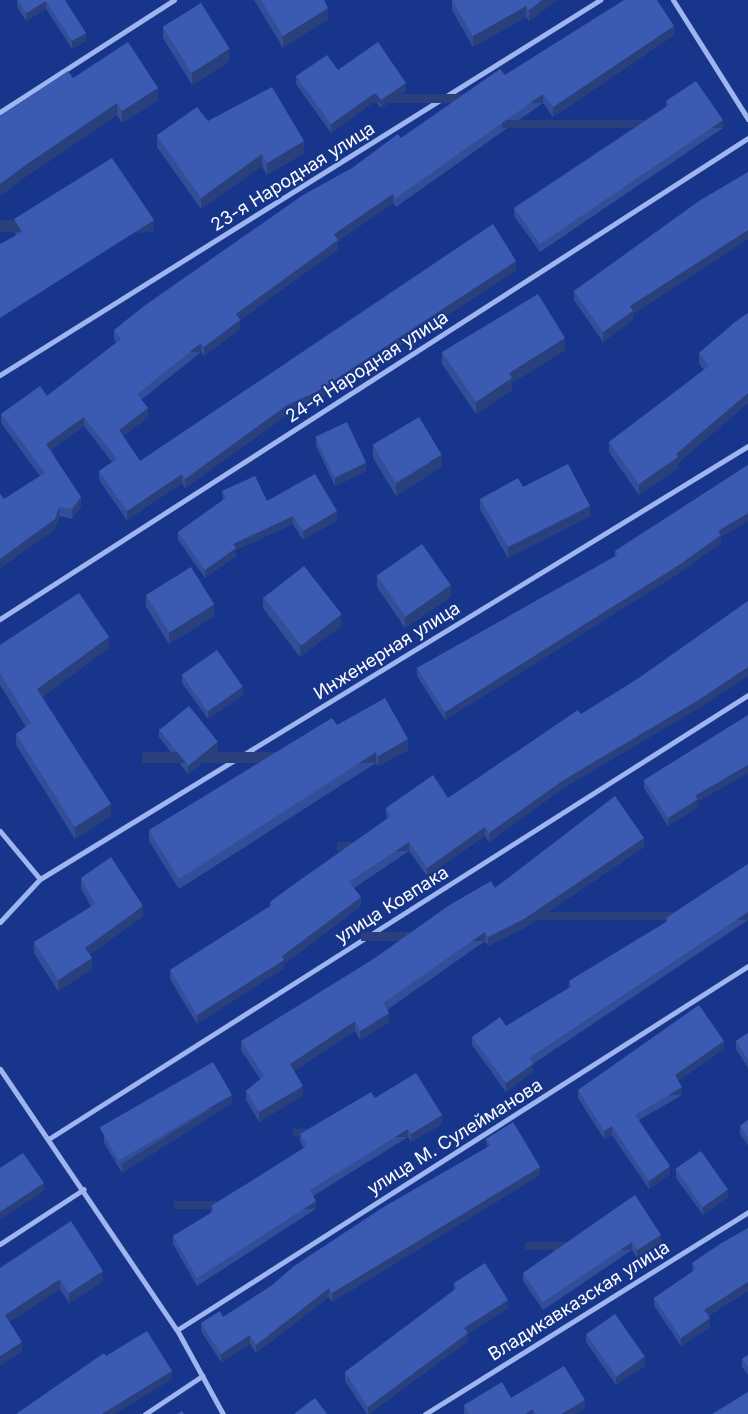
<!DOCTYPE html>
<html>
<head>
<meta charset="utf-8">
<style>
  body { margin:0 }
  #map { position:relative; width:748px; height:1414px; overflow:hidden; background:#17358a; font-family:Inter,sans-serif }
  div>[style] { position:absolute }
  .minor>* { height:5px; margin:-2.5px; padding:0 2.5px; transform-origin:2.5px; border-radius:2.5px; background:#9fb5ef }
  .wall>* { inset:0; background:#334e99 }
  .shaded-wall>* { inset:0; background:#29407d; transform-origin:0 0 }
  .building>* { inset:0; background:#3b5bb2; transform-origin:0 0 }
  span { translate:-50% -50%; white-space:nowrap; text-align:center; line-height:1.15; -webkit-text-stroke:4px #17358a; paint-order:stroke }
  .street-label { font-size:18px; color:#fff }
</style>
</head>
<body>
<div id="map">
  <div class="minor">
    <i style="left:673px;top:0;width:141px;rotate:57.8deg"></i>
    <i style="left:0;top:112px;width:207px;rotate:-32.8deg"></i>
    <i style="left:0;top:375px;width:708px;rotate:-32.01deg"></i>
    <i style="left:0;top:619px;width:889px;rotate:-32.74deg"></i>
    <i style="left:0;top:831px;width:62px;rotate:50.2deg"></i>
    <i style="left:0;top:922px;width:59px;rotate:-47.1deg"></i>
    <i style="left:40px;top:879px;width:830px;rotate:-31.45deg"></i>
    <i style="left:0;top:1069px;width:315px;rotate:55.9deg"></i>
    <i style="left:177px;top:1330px;width:96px;rotate:61.3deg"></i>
    <i style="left:50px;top:1138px;width:827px;rotate:-32.4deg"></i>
    <i style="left:0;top:1244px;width:100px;rotate:-33.2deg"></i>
    <i style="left:177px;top:1330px;width:677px;rotate:-32.52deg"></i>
    <i style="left:145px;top:1414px;width:69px;rotate:-33.7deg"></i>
    <i style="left:425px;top:1414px;width:381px;rotate:-32deg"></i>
  </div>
  <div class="wall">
    <i style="clip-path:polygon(17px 0,65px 0,86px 41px,72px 49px,46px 9px,26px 21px,17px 7px)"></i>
    <i style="clip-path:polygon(254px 0,324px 0,328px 19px,283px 48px)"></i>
    <i style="clip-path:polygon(452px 0,557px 0,529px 21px,526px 17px,473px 47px,452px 10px)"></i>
    <i style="clip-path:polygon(163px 27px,230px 61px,192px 85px,163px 38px)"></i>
    <i style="clip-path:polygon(674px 35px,553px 117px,543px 103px,396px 207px,393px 203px,338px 241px,338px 249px,240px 320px,240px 329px,204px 356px,201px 352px,141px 400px,148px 417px,123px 436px,140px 461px,516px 270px,316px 401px,287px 415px,185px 488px,182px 483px,127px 520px,99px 480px,99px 471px,112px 462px,84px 426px,51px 450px,81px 507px,72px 519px,59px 516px,55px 529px,0 568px,0 494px,4px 499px,40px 476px,1px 423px,1px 414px,47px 396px,116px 343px,114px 340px,114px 330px,352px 168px,505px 75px)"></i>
    <i style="clip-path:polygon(338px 70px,406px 91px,381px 108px,375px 101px,331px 133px,296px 84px,296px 76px)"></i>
    <i style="clip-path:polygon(73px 78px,158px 100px,122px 123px,117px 115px,30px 174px)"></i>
    <i style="clip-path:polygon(666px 101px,723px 128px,540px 252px,514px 216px,514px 208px,666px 107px)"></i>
    <i style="clip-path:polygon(208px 121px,304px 153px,267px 175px,262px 166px,201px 209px,157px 147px,157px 135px)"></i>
    <i style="clip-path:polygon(748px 172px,748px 239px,633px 314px,633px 320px,603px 342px,574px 300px,574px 291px)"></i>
    <i style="clip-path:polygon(14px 219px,154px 232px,16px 235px,14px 231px)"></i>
    <i style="clip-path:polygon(748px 313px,748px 403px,678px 463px,678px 468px,639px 495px,609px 452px,609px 442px,704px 370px,699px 363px,699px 353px)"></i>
    <i style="clip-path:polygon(565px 350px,512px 383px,512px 390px,476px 414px,442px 364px,442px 352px)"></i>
    <i style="clip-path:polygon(316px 438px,366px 471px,335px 486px,316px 446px)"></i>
    <i style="clip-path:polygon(373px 446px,442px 466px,396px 496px,373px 458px)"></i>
    <i style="clip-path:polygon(748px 465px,748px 521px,721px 537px,721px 543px,679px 573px,445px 720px,417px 676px,417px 668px,615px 556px,615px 551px)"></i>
    <i style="clip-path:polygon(523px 487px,590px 516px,508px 558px,480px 509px,480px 499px)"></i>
    <i style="clip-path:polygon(222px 491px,267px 501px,337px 520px,303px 540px,293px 524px,236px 550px,236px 556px,205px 578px,178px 540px,178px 532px,223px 500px)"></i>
    <i style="clip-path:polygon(377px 575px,451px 597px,405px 628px,377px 587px)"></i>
    <i style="clip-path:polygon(146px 595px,214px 616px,169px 644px,146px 607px)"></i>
    <i style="clip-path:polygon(263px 597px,341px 626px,300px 657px,263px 608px)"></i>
    <i style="clip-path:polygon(748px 601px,748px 676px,700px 707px,562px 789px,489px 842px,485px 836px,427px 876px,409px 851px,354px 888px,361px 906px,284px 964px,284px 968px,197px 1024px,170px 979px,170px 970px,270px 906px,270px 902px,387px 819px,386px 816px,386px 808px,448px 798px,639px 678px)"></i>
    <i style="clip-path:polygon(0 645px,109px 648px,42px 697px,111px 816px,75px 839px,16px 745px,16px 734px,26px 727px,0 685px)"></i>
    <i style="clip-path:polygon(182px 675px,243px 695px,208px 719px,182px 683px)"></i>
    <i style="clip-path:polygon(337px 725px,408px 750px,378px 766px,376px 763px,179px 889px,149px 841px,149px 830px)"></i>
    <i style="clip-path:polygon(159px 729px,218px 751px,188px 774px,159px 737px)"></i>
    <i style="clip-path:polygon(644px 780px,698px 802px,698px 807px,668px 826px,644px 788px)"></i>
    <i style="clip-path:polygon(644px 847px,524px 928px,488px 946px,485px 941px,387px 1010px,389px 1022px,360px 1040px,355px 1031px,294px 1071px,303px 1095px,259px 1122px,246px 1100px,246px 1091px,260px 1079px,241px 1050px,241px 1041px,495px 888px)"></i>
    <i style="clip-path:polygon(748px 857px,748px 920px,533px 1064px,533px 1072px,506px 1092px,472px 1045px,472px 1037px,506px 1026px,569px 988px,569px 981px,666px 922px,666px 918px,748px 864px)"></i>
    <i style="clip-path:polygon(81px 878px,143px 916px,89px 955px,92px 969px,58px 991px,34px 953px,34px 942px,91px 907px,81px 888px)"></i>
    <i style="clip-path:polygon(748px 1033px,748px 1068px,736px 1049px,736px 1041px)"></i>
    <i style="clip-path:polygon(724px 1049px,678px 1081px,682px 1095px,639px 1120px,670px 1174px,649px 1189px,612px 1135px,604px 1139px,578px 1098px,578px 1090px)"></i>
    <i style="clip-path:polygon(375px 1098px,442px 1124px,411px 1142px,408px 1137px,313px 1196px,316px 1209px,197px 1286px,173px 1244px,173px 1236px,211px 1213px,211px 1206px,304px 1149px,300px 1142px,300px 1134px)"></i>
    <i style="clip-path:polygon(232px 1103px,122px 1173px,104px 1143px,104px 1135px)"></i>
    <i style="clip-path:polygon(748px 1120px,748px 1145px,740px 1134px,740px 1126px)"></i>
    <i style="clip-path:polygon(486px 1139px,540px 1175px,332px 1302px,329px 1297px,256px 1353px,250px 1344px,221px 1362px,201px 1331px,201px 1323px,223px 1317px,487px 1148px)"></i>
    <i style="clip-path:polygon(676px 1169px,728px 1197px,703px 1215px,676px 1178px)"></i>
    <i style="clip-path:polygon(635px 1195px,661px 1243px,637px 1258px,632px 1250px,543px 1310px,523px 1281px,523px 1273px)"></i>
    <i style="clip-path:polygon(692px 1263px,748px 1291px,708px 1316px,710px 1327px,681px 1346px,654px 1306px,654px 1298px,693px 1272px)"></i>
    <i style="clip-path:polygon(0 1268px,103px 1281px,69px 1303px,60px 1289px,9px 1322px,22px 1351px,0 1365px)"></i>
    <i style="clip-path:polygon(454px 1283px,508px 1308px,468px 1334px,468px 1341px,369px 1414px,367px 1414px,345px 1381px,345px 1372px,454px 1290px)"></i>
    <i style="clip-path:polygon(586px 1334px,645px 1366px,616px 1385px,586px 1342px)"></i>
    <i style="clip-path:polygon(748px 1355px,748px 1375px,742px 1367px,742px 1359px)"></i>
    <i style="clip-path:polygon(464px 1405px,585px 1408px,575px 1414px,464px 1414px)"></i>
  </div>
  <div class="shaded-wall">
    <i style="clip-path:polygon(542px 0,557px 0,529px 21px,529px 10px)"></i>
    <i style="clip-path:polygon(46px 1px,46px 9px,26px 21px,26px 13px)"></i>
    <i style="clip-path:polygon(526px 6px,526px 17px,473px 47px,473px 36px)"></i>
    <i style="clip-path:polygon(328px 8px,328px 19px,283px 48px,283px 36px)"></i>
    <i style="clip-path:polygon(674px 26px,674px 35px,553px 117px,553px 107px)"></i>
    <i style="clip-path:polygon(86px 33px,86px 41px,72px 49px,72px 41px)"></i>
    <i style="clip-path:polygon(230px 49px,230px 61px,192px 85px,192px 73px)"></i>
    <i style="clip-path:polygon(406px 83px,406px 91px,381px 108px,381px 100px)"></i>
    <i style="clip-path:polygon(158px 88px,158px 100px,122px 123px,122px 111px)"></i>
    <i style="clip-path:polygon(375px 93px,375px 101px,331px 133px,331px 124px)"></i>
    <i style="left:543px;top:94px;width:9px;height:180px;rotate:90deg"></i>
    <i style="clip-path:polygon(117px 103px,117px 115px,30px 174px,0 196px,0 184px,30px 162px)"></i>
    <i style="left:723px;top:120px;width:8px;height:221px;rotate:90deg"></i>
    <i style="clip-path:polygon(304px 141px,304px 153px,267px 175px,267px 163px)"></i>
    <i style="clip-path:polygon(262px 154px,262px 166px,201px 209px,201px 198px)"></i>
    <i style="clip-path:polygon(393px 194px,393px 203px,338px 241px,338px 249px,240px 320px,240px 329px,204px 356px,204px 347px,236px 314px,334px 234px)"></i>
    <i style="left:154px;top:220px;width:12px;height:183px;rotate:90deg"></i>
    <i style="clip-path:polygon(748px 230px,748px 239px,633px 314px,633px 320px,603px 342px,603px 332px,630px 306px)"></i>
    <i style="clip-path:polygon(516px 261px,516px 270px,316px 401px,287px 415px,185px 488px,185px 479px,287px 405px)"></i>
    <i style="clip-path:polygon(565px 338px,565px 350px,512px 383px,512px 390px,476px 414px,476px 402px,509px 373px)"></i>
    <i style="left:201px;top:343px;width:9px;height:82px;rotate:90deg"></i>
    <i style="clip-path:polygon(748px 393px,748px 403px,678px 463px,678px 468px,639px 495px,639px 484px)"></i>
    <i style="clip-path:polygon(148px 408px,148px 417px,119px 439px,119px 430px)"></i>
    <i style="clip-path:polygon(84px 417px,84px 426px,46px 453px,46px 444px)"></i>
    <i style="clip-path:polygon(442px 455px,442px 466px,396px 496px,396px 484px)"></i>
    <i style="clip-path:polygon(366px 463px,366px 471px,335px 486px,335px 478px)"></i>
    <i style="clip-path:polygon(182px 474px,182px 483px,127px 520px,127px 511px)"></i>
    <i style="clip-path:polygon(81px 497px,81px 507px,72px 519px,72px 509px)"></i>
    <i style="clip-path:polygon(590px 506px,590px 516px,508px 558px,508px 547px)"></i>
    <i style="clip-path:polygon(59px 507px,59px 516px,55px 529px,0 568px,0 559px)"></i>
    <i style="clip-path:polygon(337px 511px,337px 520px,303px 540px,303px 531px)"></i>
    <i style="clip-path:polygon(748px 513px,748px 521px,721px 537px,721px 543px,679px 573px,445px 720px,445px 712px,718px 531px)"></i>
    <i style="clip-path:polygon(293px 516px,293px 524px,236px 550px,236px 556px,205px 578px,205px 570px,233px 544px)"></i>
    <i style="clip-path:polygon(451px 585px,451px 597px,405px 628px,405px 617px)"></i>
    <i style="clip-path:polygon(214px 604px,214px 616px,169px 644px,169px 632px)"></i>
    <i style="clip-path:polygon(341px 614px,341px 626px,300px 657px,300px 645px)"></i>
    <i style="clip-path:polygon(109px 637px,109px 648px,37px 701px,37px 689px)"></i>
    <i style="clip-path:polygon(748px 667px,748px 676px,700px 707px,562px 789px,489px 842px,489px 833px,562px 781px)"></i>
    <i style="clip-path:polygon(243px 687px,243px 695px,208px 719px,208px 711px)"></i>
    <i style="clip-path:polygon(408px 739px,408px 750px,378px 766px,378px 756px)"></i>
    <i style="clip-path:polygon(218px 742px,218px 751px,188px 774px,188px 765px)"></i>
    <i style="left:376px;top:752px;width:11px;height:234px;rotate:90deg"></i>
    <i style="clip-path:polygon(748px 765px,748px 773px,698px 802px,698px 807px,668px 826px,668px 818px,695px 796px)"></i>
    <i style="clip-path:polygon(111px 804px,111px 816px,75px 839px,75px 827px)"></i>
    <i style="clip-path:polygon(485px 827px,485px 836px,427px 876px,427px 868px)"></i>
    <i style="clip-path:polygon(644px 838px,644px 847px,524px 928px,488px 946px,488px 937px)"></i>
    <i style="left:409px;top:842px;width:9px;height:72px;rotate:90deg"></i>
    <i style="clip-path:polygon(361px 897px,361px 906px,284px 964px,284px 968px,197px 1024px,197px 1015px,282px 956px)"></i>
    <i style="clip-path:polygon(143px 906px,143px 916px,85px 958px,85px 948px)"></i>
    <i style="left:748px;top:912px;width:8px;height:263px;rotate:90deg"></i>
    <i style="left:485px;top:932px;width:9px;height:124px;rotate:90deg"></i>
    <i style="clip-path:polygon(92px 958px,92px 969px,58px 991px,58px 980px)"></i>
    <i style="clip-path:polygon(389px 1013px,389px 1022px,360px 1040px,360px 1031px)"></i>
    <i style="clip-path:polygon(355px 1021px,355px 1031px,290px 1073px,290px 1064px)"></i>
    <i style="clip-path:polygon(724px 1041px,724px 1049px,675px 1083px,675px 1075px)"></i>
    <i style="clip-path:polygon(533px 1064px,533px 1072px,506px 1092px,506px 1083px)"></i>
    <i style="clip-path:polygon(303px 1086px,303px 1095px,259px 1122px,259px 1112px)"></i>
    <i style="left:682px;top:1087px;width:8px;height:55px;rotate:90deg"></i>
    <i style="clip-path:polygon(232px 1095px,232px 1103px,122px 1173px,122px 1164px)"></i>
    <i style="clip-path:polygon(442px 1115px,442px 1124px,411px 1142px,411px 1134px)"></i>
    <i style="clip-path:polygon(612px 1126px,612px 1135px,604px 1139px,604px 1131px)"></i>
    <i style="left:408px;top:1129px;width:8px;height:115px;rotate:90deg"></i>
    <i style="clip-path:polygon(670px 1166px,670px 1174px,649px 1189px,649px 1181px)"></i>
    <i style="clip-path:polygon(540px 1167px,540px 1175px,332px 1302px,332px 1293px)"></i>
    <i style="clip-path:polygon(44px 1183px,44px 1191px,0 1220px,0 1212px)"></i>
    <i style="clip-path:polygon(728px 1189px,728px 1197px,703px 1215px,703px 1207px)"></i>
    <i style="left:316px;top:1201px;width:8px;height:142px;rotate:90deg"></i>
    <i style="clip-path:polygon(661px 1235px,661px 1243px,637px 1258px,637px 1250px)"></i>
    <i style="left:632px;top:1242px;width:8px;height:107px;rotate:90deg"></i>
    <i style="clip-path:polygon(103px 1271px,103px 1281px,69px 1303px,69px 1293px)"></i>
    <i style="clip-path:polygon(60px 1279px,60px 1289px,5px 1325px,5px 1315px)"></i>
    <i style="clip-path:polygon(748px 1282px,748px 1291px,704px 1318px,704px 1310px)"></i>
    <i style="clip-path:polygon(329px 1288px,329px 1297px,256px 1353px,256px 1345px)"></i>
    <i style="clip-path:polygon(508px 1300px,508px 1308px,468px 1334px,468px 1341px,369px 1414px,368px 1414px,368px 1407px,464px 1328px)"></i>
    <i style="clip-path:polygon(710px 1318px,710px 1327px,681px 1346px,681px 1338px)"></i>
    <i style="clip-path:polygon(250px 1335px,250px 1344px,221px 1362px,221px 1354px)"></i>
    <i style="clip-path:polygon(22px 1342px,22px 1351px,0 1365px,0 1356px)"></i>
    <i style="clip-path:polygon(645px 1357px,645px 1366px,616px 1385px,616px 1377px)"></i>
    <i style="clip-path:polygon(172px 1371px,172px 1379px,115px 1414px,102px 1414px)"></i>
    <i style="clip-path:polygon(585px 1400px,585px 1408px,575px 1414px,561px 1414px)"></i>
    <i style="clip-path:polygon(533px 1409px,533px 1414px,525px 1414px)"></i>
  </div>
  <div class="building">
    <i style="clip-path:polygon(18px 0,65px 0,86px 33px,72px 41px,46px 1px,26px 13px)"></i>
    <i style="clip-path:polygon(261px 0,324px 0,328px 8px,283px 36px)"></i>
    <i style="clip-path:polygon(452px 0,542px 0,529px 10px,526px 6px,473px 36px)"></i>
    <i style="clip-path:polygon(624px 0,657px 0,674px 26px,553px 107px,543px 94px,396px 198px,393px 194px,334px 234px,338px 240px,236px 314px,240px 320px,204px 347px,201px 343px,137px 394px,148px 408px,119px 430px,140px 461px,493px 224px,516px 261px,316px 392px,287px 405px,185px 479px,182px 474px,127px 511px,99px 471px,117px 459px,84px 417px,46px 444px,81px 497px,72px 509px,59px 507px,55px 519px,0 559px,0 494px,4px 499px,45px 473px,1px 414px,40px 386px,47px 396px,121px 339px,114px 330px,144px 306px,303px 195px,352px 168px,398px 134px,401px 138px,500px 69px,505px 75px)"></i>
    <i style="left:201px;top:3px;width:54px;height:45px;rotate:58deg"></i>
    <i style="clip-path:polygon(128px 42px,158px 88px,122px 111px,117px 103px,30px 162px,0 184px,0 116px,68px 71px,73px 78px)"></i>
    <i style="clip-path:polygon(378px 42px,406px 83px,381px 100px,375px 93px,331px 124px,296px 76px,327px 55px,338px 70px)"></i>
    <i style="clip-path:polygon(696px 81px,723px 120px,540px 244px,514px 208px,669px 105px,666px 101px)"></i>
    <i style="clip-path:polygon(272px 87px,304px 141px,267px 163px,262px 154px,201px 198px,157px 135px,197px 107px,208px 121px)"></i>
    <i style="clip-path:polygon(112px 158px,154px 220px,0 318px,0 244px,22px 232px,14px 219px)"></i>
    <i style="clip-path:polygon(748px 172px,748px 230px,630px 306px,633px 311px,603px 332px,574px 291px,699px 201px)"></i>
    <i style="clip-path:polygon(538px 294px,565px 338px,509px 373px,512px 378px,476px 402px,442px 352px)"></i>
    <i style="clip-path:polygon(748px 313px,748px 393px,676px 454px,678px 457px,639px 484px,609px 442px,709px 366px,699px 353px,735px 322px)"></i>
    <i style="left:419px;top:417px;width:44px;height:54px;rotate:59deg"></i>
    <i style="left:347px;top:422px;width:45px;height:35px;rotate:65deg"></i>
    <i style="clip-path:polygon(568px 464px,590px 506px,508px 547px,480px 499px,518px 478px,523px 487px)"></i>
    <i style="clip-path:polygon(748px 465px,748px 513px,718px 531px,721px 535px,679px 565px,445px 712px,417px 668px,618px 555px,615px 551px)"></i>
    <i style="clip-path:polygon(315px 474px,337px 511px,303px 531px,293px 516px,233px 544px,236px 548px,205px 570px,178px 532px,226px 498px,222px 491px,255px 476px,267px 501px)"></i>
    <i style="left:422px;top:544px;width:50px;height:55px;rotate:55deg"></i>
    <i style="left:304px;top:566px;width:61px;height:51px;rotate:52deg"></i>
    <i style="left:191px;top:567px;width:44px;height:53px;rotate:58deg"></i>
    <i style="clip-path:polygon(79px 593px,109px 637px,37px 689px,111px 804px,75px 827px,16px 734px,31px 723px,0 673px,0 645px)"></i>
    <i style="clip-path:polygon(748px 601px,748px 667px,700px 699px,562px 781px,489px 833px,485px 827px,427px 868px,409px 842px,349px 882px,361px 897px,282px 956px,284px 960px,197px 1015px,170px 970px,272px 905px,270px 902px,293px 885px,391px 816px,386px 808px,433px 775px,448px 798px,578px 710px,581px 714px,639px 678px)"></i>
    <i style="left:217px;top:650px;width:45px;height:43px;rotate:55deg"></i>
    <i style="clip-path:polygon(385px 698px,408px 739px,378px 756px,376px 752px,179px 879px,149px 830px,332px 718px,337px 725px)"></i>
    <i style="left:189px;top:706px;width:46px;height:38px;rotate:51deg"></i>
    <i style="clip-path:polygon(748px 715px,748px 765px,695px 796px,698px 799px,668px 818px,644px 780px)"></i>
    <i style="clip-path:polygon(615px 796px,644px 838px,524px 919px,488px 937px,485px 932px,383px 1003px,389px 1013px,360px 1031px,355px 1021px,290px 1064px,303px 1086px,259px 1112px,246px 1091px,264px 1076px,241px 1041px,375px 958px,448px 906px,491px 881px,495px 888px)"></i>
    <i style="clip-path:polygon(111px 857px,143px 906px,85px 948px,92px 958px,58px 980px,34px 942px,95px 904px,81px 878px)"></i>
    <i style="clip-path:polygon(748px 864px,748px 912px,529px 1058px,533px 1064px,506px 1083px,472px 1037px,500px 1017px,506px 1026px,572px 986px,569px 981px,668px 921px,666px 918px)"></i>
    <i style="clip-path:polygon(699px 1005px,724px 1041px,675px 1075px,682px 1087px,635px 1115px,670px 1166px,649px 1181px,612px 1126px,604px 1131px,578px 1090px)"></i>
    <i style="clip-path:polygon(748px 1033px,748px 1060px,736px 1041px)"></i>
    <i style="left:213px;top:1062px;width:38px;height:131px;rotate:60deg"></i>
    <i style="clip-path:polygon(416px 1073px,442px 1115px,411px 1134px,408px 1129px,310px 1190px,316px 1201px,197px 1278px,173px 1236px,214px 1211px,211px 1206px,307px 1146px,300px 1134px,371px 1092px,375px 1098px)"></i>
    <i style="clip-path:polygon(748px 1120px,748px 1137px,740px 1126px)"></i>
    <i style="clip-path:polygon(513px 1122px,540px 1167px,332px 1293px,329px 1288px,256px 1345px,250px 1335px,221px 1354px,201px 1323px,220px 1311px,223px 1317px,271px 1286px,294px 1266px,382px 1208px,491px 1145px,486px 1139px)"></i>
    <i style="left:701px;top:1151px;width:47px;height:31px;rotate:55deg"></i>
    <i style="clip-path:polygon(23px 1153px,44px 1183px,0 1212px,0 1168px)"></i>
    <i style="clip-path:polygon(635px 1195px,661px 1235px,637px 1250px,632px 1242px,543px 1302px,523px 1273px)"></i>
    <i style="clip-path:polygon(71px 1221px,103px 1271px,69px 1293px,60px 1279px,5px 1315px,22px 1342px,0 1356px,0 1268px)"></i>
    <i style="clip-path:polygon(748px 1228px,748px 1282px,704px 1310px,710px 1318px,681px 1338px,654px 1298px,696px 1269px,692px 1263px,720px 1244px)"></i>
    <i style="clip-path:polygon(485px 1263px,508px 1300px,464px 1328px,468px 1333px,368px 1407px,345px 1372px,457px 1288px,454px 1283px)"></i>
    <i style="left:615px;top:1314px;width:52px;height:35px;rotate:55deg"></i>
    <i style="clip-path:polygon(147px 1331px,172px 1371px,102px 1414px,16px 1414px,104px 1353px,106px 1356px)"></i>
    <i style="clip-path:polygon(748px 1355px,748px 1367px,742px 1359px)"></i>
    <i style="clip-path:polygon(564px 1366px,585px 1400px,561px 1414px,536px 1414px,533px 1409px,525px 1414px,469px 1414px,464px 1405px,502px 1382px,511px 1398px)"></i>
    <i style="clip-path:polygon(748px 1392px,748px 1414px,712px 1414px)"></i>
    <i style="clip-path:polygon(315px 1398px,327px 1414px,294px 1414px)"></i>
    <i style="clip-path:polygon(182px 1411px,184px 1414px,177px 1414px)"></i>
  </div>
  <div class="street-label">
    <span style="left:293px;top:177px;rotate:-32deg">23-я Народная улица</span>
    <span style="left:367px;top:367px;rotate:-33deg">24-я Народная улица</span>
    <span style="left:387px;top:651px;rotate:-32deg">Инженерная улица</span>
    <span style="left:392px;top:905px;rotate:-32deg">улица Ковпака</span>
    <span style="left:455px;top:1137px;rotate:-32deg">улица М. Сулейманова</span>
    <span style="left:579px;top:1301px;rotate:-32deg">Владикавказская улица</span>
  </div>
</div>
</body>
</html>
